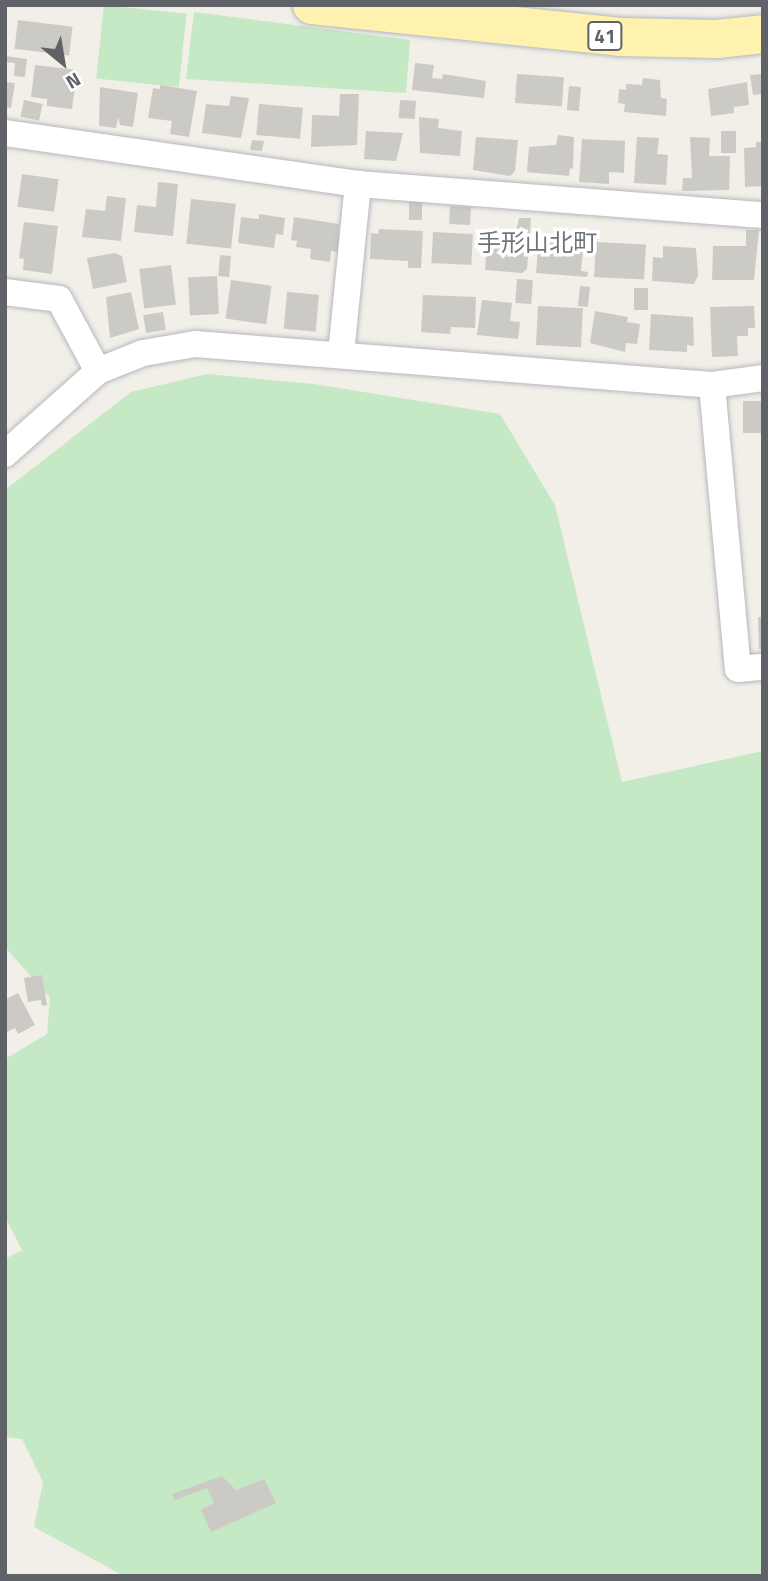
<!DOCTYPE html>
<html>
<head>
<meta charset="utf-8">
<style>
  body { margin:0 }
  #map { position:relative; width:768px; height:1581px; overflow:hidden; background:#f1efe8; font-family:"Titillium Web","Noto Sans JP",sans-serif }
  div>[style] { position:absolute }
  .green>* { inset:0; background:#c5e8c5; transform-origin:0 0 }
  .building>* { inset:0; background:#cccac5; transform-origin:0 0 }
  .roads { filter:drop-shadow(0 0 2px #b5b8bc) drop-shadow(0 0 2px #b5b8bc) }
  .minor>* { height:26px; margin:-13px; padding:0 13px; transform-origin:13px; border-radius:13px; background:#fff }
  .primary>* { height:38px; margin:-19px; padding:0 19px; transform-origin:19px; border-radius:19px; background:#fff2af }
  span { translate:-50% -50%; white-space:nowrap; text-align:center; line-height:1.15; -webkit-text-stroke:7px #fff; paint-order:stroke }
  .shield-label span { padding:2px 5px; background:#fff; border:2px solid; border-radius:5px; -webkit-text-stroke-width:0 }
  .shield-label { font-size:19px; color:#5f6368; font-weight:700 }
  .quarter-label { font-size:24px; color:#70757a }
  .frame { position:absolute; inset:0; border:7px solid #5f6368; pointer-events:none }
  .north { position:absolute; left:28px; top:28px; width:70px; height:70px; -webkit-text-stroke:5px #fff; paint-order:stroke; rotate:150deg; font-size:19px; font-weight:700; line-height:28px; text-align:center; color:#5f6368 }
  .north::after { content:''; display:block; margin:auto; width:24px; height:32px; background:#5f6368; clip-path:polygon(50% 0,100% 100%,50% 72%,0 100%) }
</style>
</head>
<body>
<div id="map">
  <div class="green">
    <i style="left:104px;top:5px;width:83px;height:74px;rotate:6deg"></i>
    <i style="clip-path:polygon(194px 12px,410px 40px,406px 93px,186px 79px)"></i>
    <i style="clip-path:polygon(207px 374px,314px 384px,500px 414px,555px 505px,622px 782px,763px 751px,763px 1576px,124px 1576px,34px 1527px,43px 1482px,22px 1439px,5px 1437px,5px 1259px,22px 1250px,5px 1217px,5px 1059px,47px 1034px,50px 998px,5px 947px,5px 490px,131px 392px)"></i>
  </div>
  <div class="building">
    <i style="left:18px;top:20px;width:55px;height:29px;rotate:7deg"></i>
    <i style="clip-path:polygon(5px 56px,27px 59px,25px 77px,14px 76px,15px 63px,5px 62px)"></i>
    <i style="clip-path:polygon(415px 63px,434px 65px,432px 78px,442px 79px,443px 74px,486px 81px,484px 98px,412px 90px)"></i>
    <i style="clip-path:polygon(35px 65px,77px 70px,72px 109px,47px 106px,47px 99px,31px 97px)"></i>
    <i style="left:517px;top:74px;width:47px;height:29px;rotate:4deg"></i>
    <i style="clip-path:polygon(763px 74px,763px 94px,753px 95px,750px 75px)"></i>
    <i style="clip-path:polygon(643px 78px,660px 80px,661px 98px,667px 99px,666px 116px,624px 112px,625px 104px,618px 103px,619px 89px,626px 90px,626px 84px,642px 85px)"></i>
    <i style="clip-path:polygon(5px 82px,15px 83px,11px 108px,5px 107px)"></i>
    <i style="clip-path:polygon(747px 82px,749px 105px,734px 107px,734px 113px,711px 116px,708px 89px)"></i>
    <i style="clip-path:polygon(160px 85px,197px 91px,189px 137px,170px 134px,172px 121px,148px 118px,153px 88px,160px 89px)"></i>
    <i style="left:569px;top:86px;width:12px;height:24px;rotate:5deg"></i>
    <i style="clip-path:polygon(100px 87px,138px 93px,133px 127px,120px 125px,118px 117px,116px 128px,99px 126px)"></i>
    <i style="clip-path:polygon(340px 94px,359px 94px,357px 145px,311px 147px,312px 115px,339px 116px)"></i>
    <i style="clip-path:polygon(231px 96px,249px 98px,241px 138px,202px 133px,206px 104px,229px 106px)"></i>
    <i style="left:24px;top:100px;width:19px;height:17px;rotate:12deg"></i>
    <i style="left:400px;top:100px;width:16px;height:18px;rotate:4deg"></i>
    <i style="left:259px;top:104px;width:44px;height:31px;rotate:5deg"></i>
    <i style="clip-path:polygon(419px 117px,439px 119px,438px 128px,462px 131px,460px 156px,420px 153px)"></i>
    <i style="clip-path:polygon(366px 131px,403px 133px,396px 161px,364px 159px)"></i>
    <i style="left:721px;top:131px;width:15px;height:22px"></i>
    <i style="clip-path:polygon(558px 135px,574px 137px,573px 169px,570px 168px,569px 176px,527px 172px,529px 147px,556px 145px)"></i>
    <i style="clip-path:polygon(476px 137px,518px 140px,515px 171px,510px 176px,473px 170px)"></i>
    <i style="clip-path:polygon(637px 137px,659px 138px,657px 154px,668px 155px,666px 185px,634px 183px)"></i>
    <i style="clip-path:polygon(690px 137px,710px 138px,709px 156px,730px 156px,729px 190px,682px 191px,683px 178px,692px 178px)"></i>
    <i style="clip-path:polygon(582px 139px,625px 141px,624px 173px,609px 172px,609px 184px,579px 182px)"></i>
    <i style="clip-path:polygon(252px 140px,264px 141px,262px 151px,250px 150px)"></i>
    <i style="clip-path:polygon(756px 142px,763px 142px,762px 186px,745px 187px,744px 148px,756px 147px)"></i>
    <i style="left:22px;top:174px;width:37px;height:33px;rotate:8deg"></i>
    <i style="clip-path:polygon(158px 182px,178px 184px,173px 236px,134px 232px,137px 205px,156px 207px)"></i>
    <i style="clip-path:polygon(107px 196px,126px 198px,121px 241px,82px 237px,86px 209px,105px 211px)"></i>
    <i style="left:191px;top:199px;width:45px;height:45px;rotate:6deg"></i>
    <i style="left:409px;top:200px;width:13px;height:20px"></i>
    <i style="left:450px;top:206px;width:21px;height:18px;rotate:3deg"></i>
    <i style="clip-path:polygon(259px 214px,285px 218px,283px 235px,276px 234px,274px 248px,238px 243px,241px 217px,259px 219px)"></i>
    <i style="clip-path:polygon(294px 217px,339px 224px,338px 252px,331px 251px,330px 262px,310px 259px,311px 249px,296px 247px,297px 241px,291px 240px)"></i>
    <i style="clip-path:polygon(519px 218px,531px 218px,527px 269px,522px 273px,485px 270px,487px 243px,494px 244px,494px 237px,514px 241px)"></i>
    <i style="clip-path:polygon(24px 222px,58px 226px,52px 274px,23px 270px,24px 259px,19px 258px)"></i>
    <i style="clip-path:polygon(379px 229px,423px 231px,421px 268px,408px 268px,408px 261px,370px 259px,371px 233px,378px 234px)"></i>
    <i style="clip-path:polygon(746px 230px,759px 230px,754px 280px,712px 280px,713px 246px,746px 246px)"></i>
    <i style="left:433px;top:232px;width:40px;height:31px;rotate:3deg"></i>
    <i style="clip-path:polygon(539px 237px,576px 239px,576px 245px,583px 246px,581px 271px,588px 272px,587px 277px,536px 273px)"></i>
    <i style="left:596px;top:242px;width:50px;height:35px;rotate:3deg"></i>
    <i style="clip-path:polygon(663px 246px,696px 248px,698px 275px,694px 284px,652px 281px,653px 257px,663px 258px)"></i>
    <i style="clip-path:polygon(115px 253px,122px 256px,127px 282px,93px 289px,87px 258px)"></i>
    <i style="left:220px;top:255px;width:11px;height:21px;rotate:5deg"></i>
    <i style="left:171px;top:265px;width:40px;height:32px;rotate:83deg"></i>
    <i style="left:217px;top:276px;width:38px;height:29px;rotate:87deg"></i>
    <i style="left:517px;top:279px;width:16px;height:24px;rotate:4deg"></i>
    <i style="left:231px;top:280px;width:41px;height:39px;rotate:8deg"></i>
    <i style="left:580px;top:286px;width:10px;height:20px;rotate:6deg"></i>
    <i style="left:634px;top:288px;width:14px;height:22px"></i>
    <i style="clip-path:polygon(131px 292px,139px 329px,110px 338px,106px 297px)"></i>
    <i style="left:287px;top:292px;width:32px;height:37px;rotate:5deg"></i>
    <i style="clip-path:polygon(423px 295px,476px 297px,475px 328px,451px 327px,450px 334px,421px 332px)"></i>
    <i style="clip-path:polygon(482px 300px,512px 303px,510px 321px,520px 322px,518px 339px,477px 335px)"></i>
    <i style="left:538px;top:306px;width:45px;height:39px;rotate:3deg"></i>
    <i style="clip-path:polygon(754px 306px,755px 328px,748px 328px,748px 336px,737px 336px,738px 356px,712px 357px,710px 307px)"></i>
    <i style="clip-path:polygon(595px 311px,628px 317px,627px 322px,640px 324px,637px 344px,626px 343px,625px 352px,590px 343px)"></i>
    <i style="left:163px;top:312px;width:18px;height:20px;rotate:81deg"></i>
    <i style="clip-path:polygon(651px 314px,693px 317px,694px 346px,687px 345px,687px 352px,649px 350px)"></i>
    <i style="left:763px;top:401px;width:32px;height:20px;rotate:90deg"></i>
    <i style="clip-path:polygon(758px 617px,763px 617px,763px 649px,759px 649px)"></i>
    <i style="clip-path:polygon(42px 975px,47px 1005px,42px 1006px,41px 1000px,28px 1002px,24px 978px)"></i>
    <i style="clip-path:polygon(18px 993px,35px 1025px,18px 1034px,15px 1028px,5px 1033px,5px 1000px)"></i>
    <i style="clip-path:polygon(222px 1476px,236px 1490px,264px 1479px,276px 1503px,211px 1532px,201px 1510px,214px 1503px,207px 1488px,175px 1500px,172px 1494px)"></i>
  </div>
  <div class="roads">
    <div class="minor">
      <i style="left:5px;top:133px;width:357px;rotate:8.2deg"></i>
      <i style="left:358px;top:184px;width:406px;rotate:4.4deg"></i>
      <i style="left:5px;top:292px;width:54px;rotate:7.4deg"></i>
      <i style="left:59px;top:299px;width:82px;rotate:61.6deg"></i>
      <i style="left:341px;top:354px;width:171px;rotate:-84.3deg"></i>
      <i style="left:712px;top:385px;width:285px;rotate:84.8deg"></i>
      <i style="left:738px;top:669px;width:25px;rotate:-5deg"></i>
      <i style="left:5px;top:454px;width:125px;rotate:-41.7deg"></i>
      <i style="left:98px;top:371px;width:48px;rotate:-21.8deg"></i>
      <i style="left:143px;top:353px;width:53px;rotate:-9.8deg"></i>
      <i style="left:195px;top:344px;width:519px;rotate:4.53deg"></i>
      <i style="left:712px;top:385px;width:51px;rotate:-7.8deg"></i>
    </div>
    <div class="primary">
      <i style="left:312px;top:5px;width:310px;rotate:5.9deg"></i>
      <i style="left:620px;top:37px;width:97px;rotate:1.2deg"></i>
      <i style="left:717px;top:39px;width:46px;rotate:-6.2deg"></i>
    </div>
  </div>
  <div class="shield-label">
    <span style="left:605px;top:36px">41</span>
  </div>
  <div class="quarter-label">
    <span style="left:537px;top:243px">手形山北町</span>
  </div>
  <div class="frame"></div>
  <div class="north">N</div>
</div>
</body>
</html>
